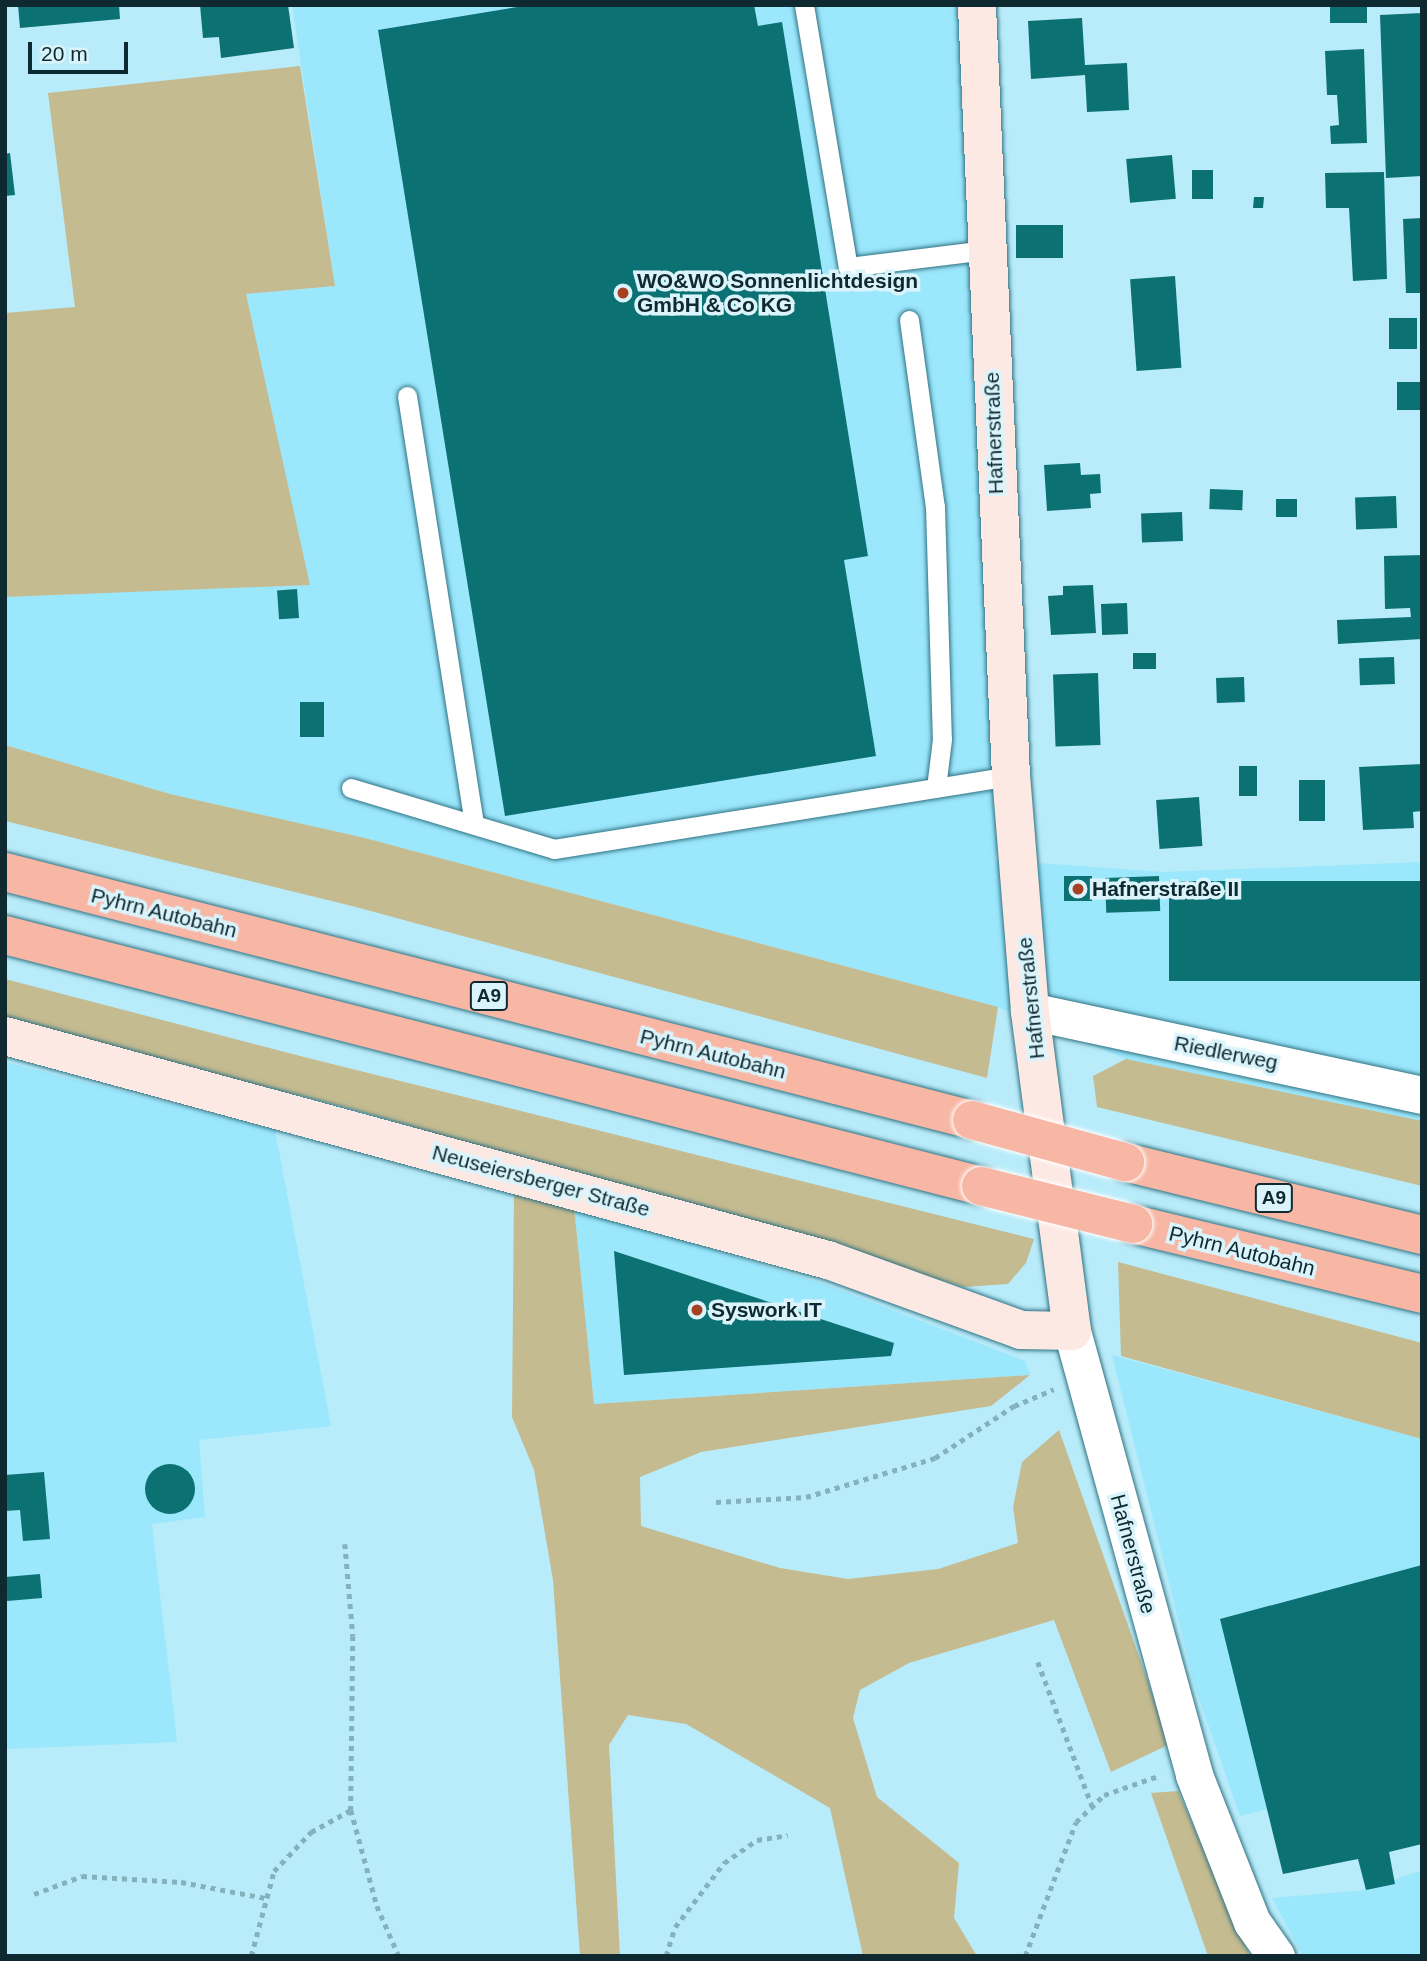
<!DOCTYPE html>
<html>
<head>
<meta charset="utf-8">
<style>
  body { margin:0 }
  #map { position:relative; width:1427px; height:1961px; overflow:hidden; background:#b9ecfa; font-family:Helvetica,sans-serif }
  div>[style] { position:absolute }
  .built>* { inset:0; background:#9be7fc }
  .green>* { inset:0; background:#c5bb90 }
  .building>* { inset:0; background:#0c7172; transform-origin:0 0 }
  .round { border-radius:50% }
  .path>* { height:4.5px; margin-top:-2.25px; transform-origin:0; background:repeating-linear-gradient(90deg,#85b1bd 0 5px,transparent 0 10px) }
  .roads { filter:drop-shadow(0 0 2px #317282) drop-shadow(0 0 2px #317282) }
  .lane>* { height:19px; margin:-9.5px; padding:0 9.5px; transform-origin:9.5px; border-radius:9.5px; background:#fff }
  .street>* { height:37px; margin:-18.5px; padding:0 18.5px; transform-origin:18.5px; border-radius:18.5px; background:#fff }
  .secondary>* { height:38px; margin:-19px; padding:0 19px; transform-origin:19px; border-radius:19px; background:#fde9e4 }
  .highway>* { height:38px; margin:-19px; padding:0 19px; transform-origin:19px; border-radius:19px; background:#f8b7a4 }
  .bridges { filter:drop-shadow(0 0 2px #fff) drop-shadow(0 0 2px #fff) }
  .highway-bridge>* { height:38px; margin:-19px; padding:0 19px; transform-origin:19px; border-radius:19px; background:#f8b7a4 }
  .dots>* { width:19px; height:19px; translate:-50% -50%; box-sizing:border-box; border:4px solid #dbf4fc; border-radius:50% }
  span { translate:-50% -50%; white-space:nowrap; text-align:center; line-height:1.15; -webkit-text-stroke:7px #dbf4fc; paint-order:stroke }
  .shield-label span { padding:2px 5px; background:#dbf4fc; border:2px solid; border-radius:5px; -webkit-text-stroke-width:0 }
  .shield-label { font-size:19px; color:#0e2930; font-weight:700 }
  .poi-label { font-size:21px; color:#0e2930; font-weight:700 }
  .left { translate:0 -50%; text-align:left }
  .street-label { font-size:21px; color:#0e2930 }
  .frame { position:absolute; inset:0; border:7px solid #0e2930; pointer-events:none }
  .scale { position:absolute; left:28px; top:42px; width:100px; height:32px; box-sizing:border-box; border:4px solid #0e2930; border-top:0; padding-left:9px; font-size:21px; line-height:24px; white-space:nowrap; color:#0e2930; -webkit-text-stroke:5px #dbf4fc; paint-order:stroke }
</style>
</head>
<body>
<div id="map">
  <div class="built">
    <i style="clip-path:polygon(292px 5px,977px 5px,1011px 776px,995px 860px,1164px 872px,1422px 862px,1422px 1121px,1126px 1059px,998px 1007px,365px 838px,170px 794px,5px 745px,5px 597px,309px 584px,246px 294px,335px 286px)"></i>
    <i style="clip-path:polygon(5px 1062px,275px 1130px,331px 1426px,199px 1440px,205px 1517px,152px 1524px,177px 1742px,5px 1749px)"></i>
    <i style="clip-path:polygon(574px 1207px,827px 1285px,1025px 1361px,1030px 1375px,594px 1404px)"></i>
    <i style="clip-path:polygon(1112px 1355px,1422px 1439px,1422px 1769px,1240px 1816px,1195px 1687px)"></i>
    <i style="clip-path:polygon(1422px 1870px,1422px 1956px,1303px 1956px,1272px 1898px,1366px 1890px)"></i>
  </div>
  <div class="green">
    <i style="clip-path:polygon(300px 66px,335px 286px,246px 294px,310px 585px,5px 597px,5px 313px,75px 307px,48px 93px)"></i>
    <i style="clip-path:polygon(5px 745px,170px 794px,365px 838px,998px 1007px,987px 1078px,352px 906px,5px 821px)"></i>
    <i style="clip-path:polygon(5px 979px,308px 1058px,1034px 1239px,1026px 1263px,1008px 1284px,964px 1287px,348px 1108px,5px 1020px)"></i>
    <i style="clip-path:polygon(1126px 1059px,1422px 1121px,1422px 1186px,1097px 1107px,1093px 1076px)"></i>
    <i style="clip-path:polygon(514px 1192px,574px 1207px,594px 1404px,1030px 1375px,991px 1406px,701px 1452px,640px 1477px,641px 1526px,780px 1568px,848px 1579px,938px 1569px,1018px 1543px,1013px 1507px,1022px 1462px,1059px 1430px,1170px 1744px,1111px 1772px,1054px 1620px,909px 1663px,860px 1690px,853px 1718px,877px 1797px,959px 1863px,954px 1918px,977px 1956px,863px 1956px,830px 1808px,686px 1724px,628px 1715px,609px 1745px,620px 1956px,580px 1956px,553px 1580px,534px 1470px,512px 1417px)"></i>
    <i style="clip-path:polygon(1118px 1262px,1422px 1343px,1422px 1439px,1121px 1356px)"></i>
    <i style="clip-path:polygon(1178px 1791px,1250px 1956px,1208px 1956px,1151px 1793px)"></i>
  </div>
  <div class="building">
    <i style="clip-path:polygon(18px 5px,119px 5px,120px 19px,20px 28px)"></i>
    <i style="clip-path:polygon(200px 5px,288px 5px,294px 48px,221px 58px,219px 37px,203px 38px)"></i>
    <i style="clip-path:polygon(529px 5px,754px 5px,758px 26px,782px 22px,868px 556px,844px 560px,876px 756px,505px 816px,378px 30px)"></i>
    <i style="left:1330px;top:5px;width:37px;height:18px"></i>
    <i style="clip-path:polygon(1422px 13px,1422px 176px,1386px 178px,1380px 15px)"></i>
    <i style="clip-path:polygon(1082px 18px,1085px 65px,1127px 63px,1129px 110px,1087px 112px,1085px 75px,1031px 79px,1028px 21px)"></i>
    <i style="clip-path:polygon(1364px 49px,1367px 143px,1331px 144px,1330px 126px,1339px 125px,1337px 95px,1327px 95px,1325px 51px)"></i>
    <i style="clip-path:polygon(10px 153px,15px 195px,5px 196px,5px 154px)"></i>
    <i style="left:1172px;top:155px;width:44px;height:46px;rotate:85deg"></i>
    <i style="left:1213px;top:170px;width:29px;height:21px;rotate:90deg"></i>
    <i style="clip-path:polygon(1384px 172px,1387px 279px,1353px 281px,1349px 208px,1326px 208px,1325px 173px)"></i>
    <i style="clip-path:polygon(1254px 197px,1264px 197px,1263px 208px,1253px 208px)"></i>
    <i style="clip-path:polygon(1422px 218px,1422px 293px,1406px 293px,1403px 219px)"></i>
    <i style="left:1016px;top:225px;width:47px;height:33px"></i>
    <i style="left:1175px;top:276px;width:92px;height:45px;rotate:86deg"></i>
    <i style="left:1389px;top:318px;width:28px;height:31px"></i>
    <i style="left:1422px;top:382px;width:28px;height:25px;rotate:90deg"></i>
    <i style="clip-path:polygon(1080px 463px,1081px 475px,1100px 474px,1101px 493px,1090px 494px,1091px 508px,1047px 511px,1044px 465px)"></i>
    <i style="left:1210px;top:489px;width:33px;height:20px;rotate:2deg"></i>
    <i style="left:1396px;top:496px;width:32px;height:41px;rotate:88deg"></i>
    <i style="left:1276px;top:499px;width:21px;height:18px"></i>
    <i style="left:1182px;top:512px;width:29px;height:41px;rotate:88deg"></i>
    <i style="clip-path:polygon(1422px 555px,1422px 639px,1338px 644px,1337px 620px,1411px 617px,1410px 608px,1385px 609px,1384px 556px)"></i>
    <i style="clip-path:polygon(1093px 585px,1096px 633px,1051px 635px,1048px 596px,1063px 595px,1063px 586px)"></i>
    <i style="left:297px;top:589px;width:29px;height:20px;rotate:86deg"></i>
    <i style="left:1127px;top:603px;width:31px;height:26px;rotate:88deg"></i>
    <i style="left:1133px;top:653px;width:23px;height:16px"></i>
    <i style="left:1394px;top:657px;width:27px;height:35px;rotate:88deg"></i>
    <i style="left:1098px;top:673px;width:72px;height:45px;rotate:88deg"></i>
    <i style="left:1244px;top:677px;width:25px;height:28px;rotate:88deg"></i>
    <i style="left:300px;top:702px;width:24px;height:35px"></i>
    <i style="clip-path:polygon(1422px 764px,1422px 811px,1413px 812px,1414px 828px,1363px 830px,1359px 767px)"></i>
    <i style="left:1239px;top:766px;width:18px;height:30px"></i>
    <i style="left:1299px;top:780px;width:26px;height:41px"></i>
    <i style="left:1199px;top:797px;width:49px;height:43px;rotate:86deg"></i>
    <i style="left:1092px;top:876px;width:25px;height:28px;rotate:90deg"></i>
    <i style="left:1159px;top:876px;width:35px;height:54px;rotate:88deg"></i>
    <i style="left:1422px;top:881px;width:100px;height:253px;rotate:90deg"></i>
    <i style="clip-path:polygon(614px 1251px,894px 1343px,891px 1356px,624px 1375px)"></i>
    <i class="round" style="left:145px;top:1464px;width:50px;height:50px"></i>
    <i style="clip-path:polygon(44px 1472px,50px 1539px,23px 1541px,20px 1510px,5px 1511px,5px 1475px)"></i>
    <i style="clip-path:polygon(1422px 1565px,1422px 1844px,1389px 1852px,1395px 1884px,1366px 1890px,1358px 1859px,1283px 1874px,1220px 1619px)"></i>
    <i style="left:40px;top:1574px;width:24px;height:35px;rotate:85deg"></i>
  </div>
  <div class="path">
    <i style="left:716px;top:1502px;width:90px;rotate:-3.2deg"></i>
    <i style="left:806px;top:1497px;width:135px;rotate:-16.8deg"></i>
    <i style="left:935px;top:1458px;width:95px;rotate:-33.4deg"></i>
    <i style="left:1014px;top:1406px;width:43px;rotate:-23deg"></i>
    <i style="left:345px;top:1544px;width:92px;rotate:85deg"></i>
    <i style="left:353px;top:1636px;width:174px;rotate:90.7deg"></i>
    <i style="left:351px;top:1810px;width:99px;rotate:74.8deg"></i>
    <i style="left:377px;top:1906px;width:55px;rotate:66.3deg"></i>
    <i style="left:1038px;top:1662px;width:154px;rotate:69.4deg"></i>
    <i style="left:34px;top:1894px;width:51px;rotate:-20.6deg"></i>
    <i style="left:82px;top:1876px;width:99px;rotate:3.5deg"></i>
    <i style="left:181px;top:1882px;width:86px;rotate:10.7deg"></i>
    <i style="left:251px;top:1956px;width:88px;rotate:-74.9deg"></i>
    <i style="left:274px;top:1871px;width:54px;rotate:-46.5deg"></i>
    <i style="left:311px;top:1832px;width:46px;rotate:-28.8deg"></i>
    <i style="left:666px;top:1956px;width:30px;rotate:-73deg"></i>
    <i style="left:675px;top:1927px;width:81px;rotate:-52.6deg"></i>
    <i style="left:724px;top:1863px;width:40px;rotate:-34.9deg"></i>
    <i style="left:757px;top:1840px;width:31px;rotate:-9deg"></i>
    <i style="left:1025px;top:1956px;width:143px;rotate:-69.2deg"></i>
    <i style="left:1076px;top:1822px;width:39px;rotate:-44deg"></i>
    <i style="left:1104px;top:1795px;width:57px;rotate:-19.4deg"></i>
  </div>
  <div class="roads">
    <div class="lane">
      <i style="left:804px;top:5px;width:266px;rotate:80.5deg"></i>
      <i style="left:848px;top:267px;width:140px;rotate:-7deg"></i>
      <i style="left:909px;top:320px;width:189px;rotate:82.1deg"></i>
      <i style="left:935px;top:507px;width:232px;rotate:88.3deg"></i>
      <i style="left:942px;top:739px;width:49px;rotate:97deg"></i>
      <i style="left:407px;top:396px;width:432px;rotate:81.1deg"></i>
      <i style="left:351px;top:788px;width:212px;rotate:16.7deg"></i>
      <i style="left:554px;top:849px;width:463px;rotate:-9.1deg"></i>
    </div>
    <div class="street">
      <i style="left:1030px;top:1011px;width:401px;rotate:12.1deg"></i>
      <i style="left:1072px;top:1331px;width:460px;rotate:74.6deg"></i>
      <i style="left:1194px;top:1775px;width:158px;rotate:68.5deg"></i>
      <i style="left:1252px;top:1922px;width:42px;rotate:54.8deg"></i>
    </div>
    <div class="secondary">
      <i style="left:5px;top:1036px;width:853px;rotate:15.23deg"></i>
      <i style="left:828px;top:1260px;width:205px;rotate:19.9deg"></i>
      <i style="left:1021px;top:1330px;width:51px;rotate:1.1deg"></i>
      <i style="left:1072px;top:1331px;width:323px;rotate:-97.5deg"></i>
      <i style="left:1030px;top:1011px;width:236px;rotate:-94.6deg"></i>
      <i style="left:1011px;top:776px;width:772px;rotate:-92.53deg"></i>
    </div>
    <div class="highway">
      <i style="left:5px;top:872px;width:998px;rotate:14.38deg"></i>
      <i style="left:5px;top:935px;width:1008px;rotate:14.42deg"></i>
      <i style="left:1125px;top:1162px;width:306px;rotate:13.8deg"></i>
      <i style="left:1133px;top:1224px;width:297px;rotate:13.6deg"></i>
    </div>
  </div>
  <div class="bridges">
    <div class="highway-bridge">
      <i style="left:972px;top:1120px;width:159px;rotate:15.4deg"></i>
      <i style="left:981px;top:1186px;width:157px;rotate:14deg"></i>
    </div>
  </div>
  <div class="dots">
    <i style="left:623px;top:293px;background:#a84022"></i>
    <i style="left:1078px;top:889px;background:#a84022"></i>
    <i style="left:697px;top:1310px;background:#a84022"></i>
  </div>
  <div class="shield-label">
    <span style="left:489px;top:996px">A9</span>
    <span style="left:1274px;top:1198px">A9</span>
  </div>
  <div class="poi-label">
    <span class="left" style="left:637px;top:293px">WO&amp;WO Sonnenlichtdesign<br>GmbH &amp; Co KG</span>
    <span class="left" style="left:1092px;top:889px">Hafnerstraße II</span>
    <span class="left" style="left:711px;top:1310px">Syswork IT</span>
  </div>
  <div class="street-label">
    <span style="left:994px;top:433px;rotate:-92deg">Hafnerstraße</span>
    <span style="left:164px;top:913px;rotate:14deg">Pyhrn Autobahn</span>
    <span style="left:1031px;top:998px;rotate:-96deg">Hafnerstraße</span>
    <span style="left:1226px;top:1053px;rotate:11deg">Riedlerweg</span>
    <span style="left:713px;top:1054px;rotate:14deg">Pyhrn Autobahn</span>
    <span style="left:541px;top:1181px;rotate:15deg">Neuseiersberger Straße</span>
    <span style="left:1242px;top:1251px;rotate:14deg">Pyhrn Autobahn</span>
    <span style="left:1133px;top:1554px;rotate:75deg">Hafnerstraße</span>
  </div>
  <div class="frame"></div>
  <div class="scale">20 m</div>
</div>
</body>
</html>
